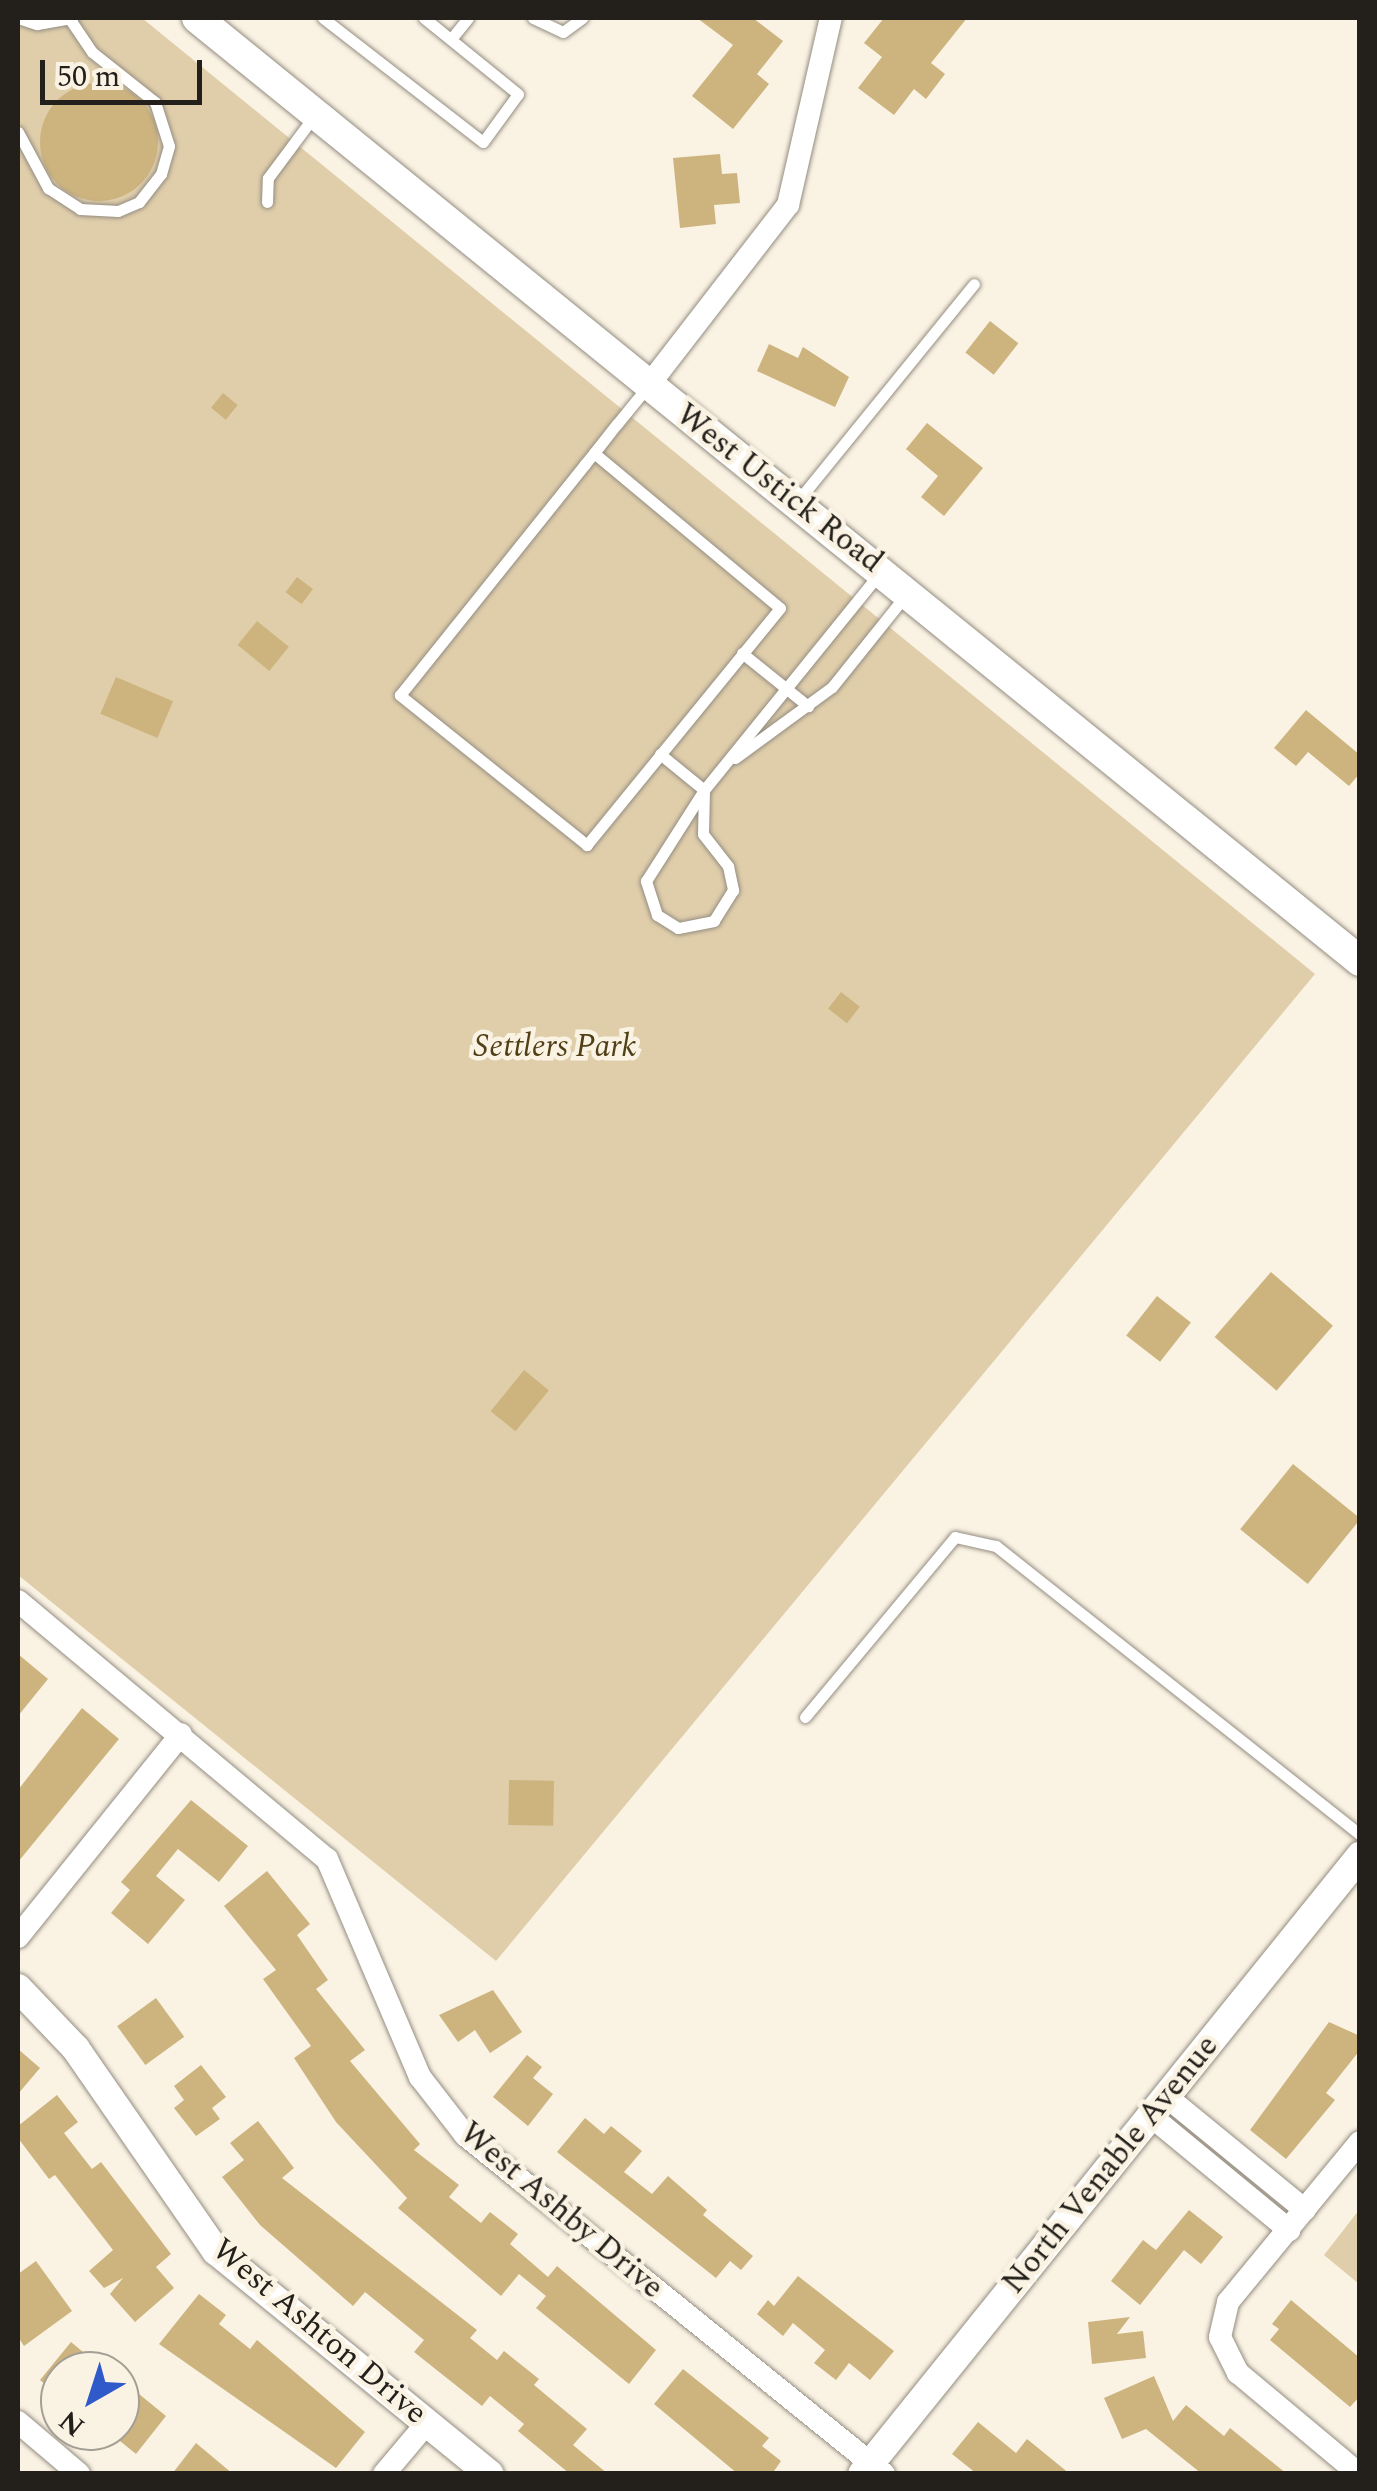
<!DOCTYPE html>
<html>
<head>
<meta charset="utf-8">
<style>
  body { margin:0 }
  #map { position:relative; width:1377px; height:2491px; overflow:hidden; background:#faf3e4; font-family:Spectral,serif }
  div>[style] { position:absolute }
  .green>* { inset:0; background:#e0ceab }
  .building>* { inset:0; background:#cdb47f; transform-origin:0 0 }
  .round { border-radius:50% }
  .roads { filter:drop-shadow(0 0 2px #948d80) drop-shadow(0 0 2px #948d80) }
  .service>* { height:11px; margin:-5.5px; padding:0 5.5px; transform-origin:5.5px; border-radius:5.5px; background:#fff }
  .minor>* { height:22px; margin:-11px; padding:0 11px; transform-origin:11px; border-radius:11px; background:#fff }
  .tertiary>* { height:28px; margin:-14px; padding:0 14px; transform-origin:14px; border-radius:14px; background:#fff }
  .secondary>* { height:30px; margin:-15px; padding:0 15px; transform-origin:15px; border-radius:15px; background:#fff }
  span { translate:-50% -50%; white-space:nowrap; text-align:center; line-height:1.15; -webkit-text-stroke:9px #faf3e4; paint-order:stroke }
  .street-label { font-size:32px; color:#23201b }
  .park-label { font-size:32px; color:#513f15; font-style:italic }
  .frame { position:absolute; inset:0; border:20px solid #23201b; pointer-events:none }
  .north { position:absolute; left:40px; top:2351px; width:100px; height:100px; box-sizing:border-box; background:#faf3e4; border:2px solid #a49f94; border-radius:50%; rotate:219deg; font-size:28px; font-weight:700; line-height:40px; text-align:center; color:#23201b }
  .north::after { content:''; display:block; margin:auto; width:35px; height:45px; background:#305ac9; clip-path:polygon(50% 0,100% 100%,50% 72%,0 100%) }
  .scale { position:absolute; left:40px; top:60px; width:162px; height:45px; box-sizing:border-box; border:5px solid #23201b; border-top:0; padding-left:12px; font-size:30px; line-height:35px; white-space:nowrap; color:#23201b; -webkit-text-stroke:8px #faf3e4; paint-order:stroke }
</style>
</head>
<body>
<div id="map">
  <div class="green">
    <i style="clip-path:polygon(18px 18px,142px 18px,1315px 974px,496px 1961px,18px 1575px)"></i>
    <i style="clip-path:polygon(1359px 2210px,1359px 2284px,1324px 2255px)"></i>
  </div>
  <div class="building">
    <i style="clip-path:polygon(697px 18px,753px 18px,783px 41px,757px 74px,769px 84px,733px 129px,692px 96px,733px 45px)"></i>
    <i style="clip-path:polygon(884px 18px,967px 18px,931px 63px,945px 74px,926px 99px,914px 89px,894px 115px,858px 88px,882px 57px,864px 43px)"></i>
    <i class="round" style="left:40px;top:83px;width:118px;height:118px"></i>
    <i style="clip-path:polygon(720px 154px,722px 174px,737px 173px,740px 203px,714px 205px,716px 224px,680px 228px,673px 158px)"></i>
    <i style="left:990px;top:321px;width:36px;height:40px;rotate:38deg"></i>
    <i style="clip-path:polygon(769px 344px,798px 358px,803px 347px,849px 377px,835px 407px,757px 371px)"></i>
    <i style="left:223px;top:393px;width:19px;height:19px;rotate:39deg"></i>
    <i style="clip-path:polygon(927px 423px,983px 468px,944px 516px,921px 497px,938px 476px,906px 449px)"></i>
    <i style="left:297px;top:577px;width:20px;height:19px;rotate:37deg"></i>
    <i style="left:257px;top:621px;width:41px;height:31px;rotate:39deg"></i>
    <i style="left:116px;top:677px;width:62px;height:40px;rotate:23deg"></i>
    <i style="clip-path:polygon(1306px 710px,1360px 755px,1360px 773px,1349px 786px,1308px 752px,1296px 766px,1274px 748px)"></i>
    <i style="left:841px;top:992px;width:24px;height:21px;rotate:38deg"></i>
    <i style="left:1271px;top:1272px;width:82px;height:86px;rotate:41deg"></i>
    <i style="left:1157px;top:1296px;width:43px;height:50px;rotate:38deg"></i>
    <i style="left:524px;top:1370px;width:32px;height:53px;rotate:39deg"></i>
    <i style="left:1293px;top:1464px;width:87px;height:84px;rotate:39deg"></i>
    <i style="clip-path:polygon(18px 1654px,48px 1679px,18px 1716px)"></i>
    <i style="clip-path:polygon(82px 1708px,119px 1739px,18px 1862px,18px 1790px)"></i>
    <i style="left:509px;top:1780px;width:45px;height:45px;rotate:1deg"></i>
    <i style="clip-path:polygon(191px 1800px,248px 1846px,219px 1882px,178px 1849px,156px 1876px,185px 1900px,148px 1944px,111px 1913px,130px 1890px,121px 1882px)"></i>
    <i style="clip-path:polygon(267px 1871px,310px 1924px,297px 1935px,328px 1980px,316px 1989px,365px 2050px,350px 2061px,420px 2144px,414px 2150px,459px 2185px,449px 2197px,481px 2223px,490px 2212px,518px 2234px,510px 2244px,548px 2277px,557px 2266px,656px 2350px,629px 2384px,536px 2308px,546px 2296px,519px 2274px,501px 2296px,398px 2208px,407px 2198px,336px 2122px,294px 2058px,311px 2046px,263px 1979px,276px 1970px,224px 1906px)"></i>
    <i style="clip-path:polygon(493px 1990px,522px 2032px,490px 2053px,475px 2030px,458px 2042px,439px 2015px)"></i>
    <i style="left:156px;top:1998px;width:48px;height:48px;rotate:54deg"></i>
    <i style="clip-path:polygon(1329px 2022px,1360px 2036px,1360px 2050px,1326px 2093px,1335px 2100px,1286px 2159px,1250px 2130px)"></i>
    <i style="clip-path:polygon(18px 2049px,40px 2068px,18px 2094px)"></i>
    <i style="clip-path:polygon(527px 2055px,542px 2067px,533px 2078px,553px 2094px,528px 2126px,493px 2097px)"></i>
    <i style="clip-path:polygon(201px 2065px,226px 2097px,212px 2108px,220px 2119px,196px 2136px,174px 2108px,184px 2100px,174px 2086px)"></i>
    <i style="clip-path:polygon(57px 2095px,78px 2122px,64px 2133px,92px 2169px,101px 2162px,171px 2254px,156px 2267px,174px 2288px,135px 2322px,110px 2294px,123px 2278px,104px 2288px,89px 2271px,113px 2250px,55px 2175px,49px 2179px,18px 2138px,18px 2126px)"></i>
    <i style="clip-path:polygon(585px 2118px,604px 2134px,611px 2126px,642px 2151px,624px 2172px,652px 2194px,668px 2176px,707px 2210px,703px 2215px,753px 2256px,741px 2270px,730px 2261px,716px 2278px,557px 2152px)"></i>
    <i style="clip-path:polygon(258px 2121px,294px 2168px,282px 2178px,477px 2330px,470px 2338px,497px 2360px,504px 2351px,539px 2379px,534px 2385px,587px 2429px,573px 2445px,608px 2474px,570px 2474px,518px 2431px,524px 2424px,490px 2396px,482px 2406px,414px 2352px,424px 2340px,365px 2292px,353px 2306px,260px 2225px,222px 2177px,244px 2160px,230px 2143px)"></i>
    <i style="clip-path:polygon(1189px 2210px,1223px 2237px,1201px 2264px,1184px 2250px,1140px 2305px,1111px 2281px,1143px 2240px,1156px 2250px)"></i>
    <i style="clip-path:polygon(36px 2261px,72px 2311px,24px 2346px,18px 2337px,18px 2274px)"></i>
    <i style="clip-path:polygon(798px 2276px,894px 2351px,870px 2380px,849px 2363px,836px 2380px,814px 2363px,825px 2350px,793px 2323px,783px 2336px,757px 2314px,768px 2300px,774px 2306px)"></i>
    <i style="clip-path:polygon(199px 2294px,226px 2315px,219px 2324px,250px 2349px,257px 2340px,365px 2432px,336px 2468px,159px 2344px)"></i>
    <i style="clip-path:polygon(1291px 2300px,1360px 2358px,1360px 2396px,1350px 2407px,1270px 2340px,1279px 2329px,1272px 2324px)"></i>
    <i style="clip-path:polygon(1130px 2317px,1117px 2334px,1143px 2331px,1146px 2358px,1092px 2364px,1088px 2322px)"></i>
    <i style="clip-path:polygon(71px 2342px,106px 2371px,60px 2371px,60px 2397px,40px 2380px)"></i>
    <i style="clip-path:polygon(683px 2369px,769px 2438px,762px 2446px,781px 2461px,772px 2474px,738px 2474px,654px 2404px)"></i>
    <i style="clip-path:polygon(1154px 2376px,1173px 2421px,1186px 2405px,1224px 2436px,1230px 2428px,1287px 2474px,1202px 2474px,1146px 2429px,1122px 2439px,1104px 2398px)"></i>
    <i style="clip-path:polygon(128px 2385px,166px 2416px,136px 2454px,120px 2441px,120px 2394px)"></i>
    <i style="clip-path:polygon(978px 2422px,1016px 2453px,1027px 2439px,1070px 2474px,977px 2474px,952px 2454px)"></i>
    <i style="clip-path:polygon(196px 2443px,233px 2474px,172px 2474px)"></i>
  </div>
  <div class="roads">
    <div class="service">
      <i style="left:18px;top:18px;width:20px;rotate:18deg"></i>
      <i style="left:37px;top:24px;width:36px;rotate:-10deg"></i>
      <i style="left:323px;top:18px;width:202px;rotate:37.8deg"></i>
      <i style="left:483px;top:142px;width:59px;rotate:-53.9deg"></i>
      <i style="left:518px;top:94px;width:121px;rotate:-141deg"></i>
      <i style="left:533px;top:18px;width:33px;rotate:25deg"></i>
      <i style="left:563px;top:32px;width:24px;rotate:-36deg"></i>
      <i style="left:451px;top:39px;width:27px;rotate:-51deg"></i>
      <i style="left:18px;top:132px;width:64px;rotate:61.8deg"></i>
      <i style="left:48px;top:188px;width:38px;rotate:33deg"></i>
      <i style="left:80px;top:209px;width:38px;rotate:3deg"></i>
      <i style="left:118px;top:211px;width:23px;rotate:-23deg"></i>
      <i style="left:139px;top:202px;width:36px;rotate:-52deg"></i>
      <i style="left:161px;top:174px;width:29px;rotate:-74deg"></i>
      <i style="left:169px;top:146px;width:46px;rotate:-107.7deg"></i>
      <i style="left:155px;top:102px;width:80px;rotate:-141.6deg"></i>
      <i style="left:92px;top:52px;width:40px;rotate:-124deg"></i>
      <i style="left:267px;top:202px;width:24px;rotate:-88deg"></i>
      <i style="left:268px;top:178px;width:77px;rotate:-53.4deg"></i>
      <i style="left:594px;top:453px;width:242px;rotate:39.8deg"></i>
      <i style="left:780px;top:608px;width:306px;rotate:129.2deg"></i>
      <i style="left:587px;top:845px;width:240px;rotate:-141.3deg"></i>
      <i style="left:400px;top:695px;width:296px;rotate:-51.3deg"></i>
      <i style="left:585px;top:464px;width:14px;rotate:-51deg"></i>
      <i style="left:594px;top:453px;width:37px;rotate:-52deg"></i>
      <i style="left:617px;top:424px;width:49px;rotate:-50.8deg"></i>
      <i style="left:796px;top:503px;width:282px;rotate:-50.9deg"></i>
      <i style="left:742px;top:653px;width:85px;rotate:38.8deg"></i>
      <i style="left:660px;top:754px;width:57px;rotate:39.3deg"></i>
      <i style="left:704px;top:790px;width:278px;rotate:-51deg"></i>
      <i style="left:735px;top:758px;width:120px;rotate:-36.2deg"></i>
      <i style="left:832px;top:687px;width:117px;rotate:-51.3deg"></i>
      <i style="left:704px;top:790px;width:44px;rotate:91.3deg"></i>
      <i style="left:703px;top:834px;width:41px;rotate:52deg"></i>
      <i style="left:728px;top:866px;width:25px;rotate:78deg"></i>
      <i style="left:733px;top:890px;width:36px;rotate:122deg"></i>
      <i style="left:714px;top:921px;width:37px;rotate:169deg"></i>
      <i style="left:678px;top:928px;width:25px;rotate:-148deg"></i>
      <i style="left:657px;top:915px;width:36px;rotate:-108deg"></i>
      <i style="left:646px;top:881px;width:108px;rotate:-57.5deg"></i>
      <i style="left:805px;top:1717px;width:234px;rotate:-50.2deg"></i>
      <i style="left:955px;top:1537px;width:42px;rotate:12.4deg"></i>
      <i style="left:996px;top:1546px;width:464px;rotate:38.4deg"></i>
    </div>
    <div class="minor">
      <i style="left:648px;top:386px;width:229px;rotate:-52.3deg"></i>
      <i style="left:788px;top:205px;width:192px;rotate:-77.1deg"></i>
      <i style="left:18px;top:1601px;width:403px;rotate:39.9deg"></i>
      <i style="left:327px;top:1859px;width:237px;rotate:66.9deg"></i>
      <i style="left:420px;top:2077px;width:73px;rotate:52.2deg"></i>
      <i style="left:465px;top:2135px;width:539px;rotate:38.98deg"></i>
      <i style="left:18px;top:1937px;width:260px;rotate:-51.2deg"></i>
      <i style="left:1167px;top:2097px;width:178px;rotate:39.3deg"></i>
      <i style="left:1152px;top:2117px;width:178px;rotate:39.5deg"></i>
      <i style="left:18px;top:2422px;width:80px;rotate:40.4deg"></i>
      <i style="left:384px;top:2474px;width:67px;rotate:-49.9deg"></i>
      <i style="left:1359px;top:2474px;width:158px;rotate:-140.1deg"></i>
      <i style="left:1238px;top:2373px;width:40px;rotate:-116.6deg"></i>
      <i style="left:1220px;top:2337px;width:36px;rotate:-77deg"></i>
      <i style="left:1228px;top:2302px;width:207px;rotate:-50.5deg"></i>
    </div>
    <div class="tertiary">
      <i style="left:18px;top:1988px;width:84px;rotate:46.4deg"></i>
      <i style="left:76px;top:2049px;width:246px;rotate:55.3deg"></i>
      <i style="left:216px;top:2251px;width:353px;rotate:39.2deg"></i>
      <i style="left:862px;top:2474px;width:794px;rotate:-51.14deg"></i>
    </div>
    <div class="secondary">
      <i style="left:197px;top:18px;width:1497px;rotate:39.04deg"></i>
    </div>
  </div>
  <div class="street-label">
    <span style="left:779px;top:489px;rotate:38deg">West Ustick Road</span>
    <span style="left:1111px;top:2165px;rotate:-51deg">North Venable Avenue</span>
    <span style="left:561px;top:2211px;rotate:40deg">West Ashby Drive</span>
    <span style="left:319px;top:2332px;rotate:40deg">West Ashton Drive</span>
  </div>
  <div class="park-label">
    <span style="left:555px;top:1047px">Settlers Park</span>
  </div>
  <div class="frame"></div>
  <div class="north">N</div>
  <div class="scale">50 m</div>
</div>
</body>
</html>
